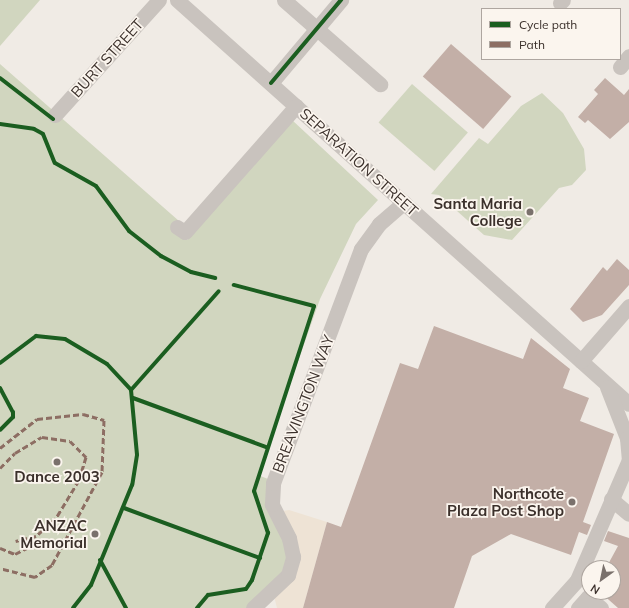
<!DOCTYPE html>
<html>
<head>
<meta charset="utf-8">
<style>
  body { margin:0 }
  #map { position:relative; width:629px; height:608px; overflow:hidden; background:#f0ebe5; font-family:Mulish,sans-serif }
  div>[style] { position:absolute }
  .green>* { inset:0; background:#d1d6bf; transform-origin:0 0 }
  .plaza>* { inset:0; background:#eee3d5 }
  .building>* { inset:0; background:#c3afa7; transform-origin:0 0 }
  .minor>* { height:15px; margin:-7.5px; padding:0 7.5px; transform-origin:7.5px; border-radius:7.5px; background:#c9c3be }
  .quiet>* { height:3px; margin-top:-1.5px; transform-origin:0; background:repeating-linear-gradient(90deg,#8d6e63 0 6px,transparent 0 9px) }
  .cycleway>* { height:4px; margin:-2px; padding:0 2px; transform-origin:2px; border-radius:2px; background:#1b5e20 }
  .dots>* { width:11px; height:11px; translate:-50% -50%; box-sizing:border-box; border:2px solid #fbf5ee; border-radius:50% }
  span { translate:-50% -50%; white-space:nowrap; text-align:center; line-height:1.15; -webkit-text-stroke:3.5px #fbf5ee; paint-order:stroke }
  .street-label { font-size:15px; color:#3b302b }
  .poi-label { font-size:15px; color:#3b302b; font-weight:700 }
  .right { translate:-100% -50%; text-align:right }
  .legend { position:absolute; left:481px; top:8px; width:140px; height:52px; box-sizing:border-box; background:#fbf5ee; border:1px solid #aea6a0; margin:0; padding:5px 7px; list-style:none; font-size:12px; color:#3b302b }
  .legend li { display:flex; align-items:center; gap:8px; height:20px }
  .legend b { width:20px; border:1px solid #aea6a0 }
  .north { position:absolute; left:581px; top:560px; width:40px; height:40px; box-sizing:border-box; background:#fbf5ee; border:1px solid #aea6a0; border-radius:50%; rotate:213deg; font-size:11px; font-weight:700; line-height:16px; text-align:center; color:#3b302b }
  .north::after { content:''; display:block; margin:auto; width:14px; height:18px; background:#7a716c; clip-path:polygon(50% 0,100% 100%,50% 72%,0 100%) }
</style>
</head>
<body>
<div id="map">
  <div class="green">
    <i style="clip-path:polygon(0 0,40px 0,0 46px)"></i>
    <i style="clip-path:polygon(0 64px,179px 221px,173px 228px,187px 240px,292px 120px,378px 200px,356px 224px,320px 299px,258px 475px,268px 479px,286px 539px,288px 559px,278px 580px,247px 608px,0 608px)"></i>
    <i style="left:412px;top:84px;width:74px;height:51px;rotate:41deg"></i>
    <i style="clip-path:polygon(542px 93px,563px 113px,584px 149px,586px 170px,572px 185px,559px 188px,512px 240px,484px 235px,439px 195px,431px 194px,479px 138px,488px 144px,521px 106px)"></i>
  </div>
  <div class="plaza">
    <i style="clip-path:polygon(289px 510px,327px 522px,303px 608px,277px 608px,274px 596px,290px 583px,283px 511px)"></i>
  </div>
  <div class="building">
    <i style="left:451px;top:44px;width:80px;height:43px;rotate:41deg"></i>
    <i style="clip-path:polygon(605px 78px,624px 95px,629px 89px,629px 122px,610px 139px,588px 120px,585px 123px,578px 117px,598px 94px,594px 90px)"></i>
    <i style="clip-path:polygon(617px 259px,629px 270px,629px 285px,602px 315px,583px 322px,570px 309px,603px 267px,607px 271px)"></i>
    <i style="clip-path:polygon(434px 326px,523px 359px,531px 338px,570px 369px,563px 388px,589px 398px,580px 421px,614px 434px,583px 522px,591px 525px,587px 535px,579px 532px,571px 555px,511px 534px,472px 556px,454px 608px,303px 608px,327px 522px,341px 527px,400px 363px,418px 369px)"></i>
    <i style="clip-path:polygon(608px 531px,629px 538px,629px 608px,618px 608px,600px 592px,613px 592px,613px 568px,606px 568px,618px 546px,604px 541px)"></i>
  </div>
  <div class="minor">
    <i style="left:177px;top:0;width:606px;rotate:41.79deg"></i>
    <i style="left:284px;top:0;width:128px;rotate:41.2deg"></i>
    <i style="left:560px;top:3px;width:4px;rotate:-45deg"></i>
    <i style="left:620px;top:67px;width:14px;rotate:-51deg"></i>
    <i style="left:271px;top:83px;width:109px;rotate:-49.9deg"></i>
    <i style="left:55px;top:115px;width:155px;rotate:-47.9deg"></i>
    <i style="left:177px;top:227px;width:9px;rotate:32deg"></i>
    <i style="left:185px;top:232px;width:168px;rotate:-48.6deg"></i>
    <i style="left:581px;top:361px;width:73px;rotate:-48.9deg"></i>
    <i style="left:607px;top:387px;width:55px;rotate:68.6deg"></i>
    <i style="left:627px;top:438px;width:22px;rotate:85deg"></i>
    <i style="left:611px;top:499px;width:23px;rotate:40deg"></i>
    <i style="left:253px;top:608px;width:48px;rotate:-43.3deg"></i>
    <i style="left:288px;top:575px;width:19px;rotate:-74deg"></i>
    <i style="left:293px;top:557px;width:19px;rotate:-102deg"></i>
    <i style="left:289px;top:538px;width:38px;rotate:-117deg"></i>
    <i style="left:272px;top:504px;width:21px;rotate:-87deg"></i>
    <i style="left:273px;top:483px;width:250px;rotate:-69.4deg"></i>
    <i style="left:361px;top:249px;width:31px;rotate:-54deg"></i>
    <i style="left:379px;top:224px;width:33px;rotate:-41deg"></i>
    <i style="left:552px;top:608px;width:38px;rotate:-48deg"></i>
    <i style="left:577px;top:580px;width:131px;rotate:-66.6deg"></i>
    <i style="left:578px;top:608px;width:15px;rotate:-48deg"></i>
    <i style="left:588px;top:597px;width:17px;rotate:40deg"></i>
  </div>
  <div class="quiet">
    <i style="left:0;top:448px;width:47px;rotate:-38.1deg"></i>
    <i style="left:37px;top:419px;width:46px;rotate:-6.2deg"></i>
    <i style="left:83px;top:414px;width:22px;rotate:16deg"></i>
    <i style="left:104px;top:420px;width:52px;rotate:92.2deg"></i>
    <i style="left:102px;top:472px;width:106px;rotate:118.3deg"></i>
    <i style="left:52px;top:565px;width:21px;rotate:145deg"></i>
    <i style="left:35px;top:577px;width:36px;rotate:-166deg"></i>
    <i style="left:0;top:468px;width:21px;rotate:-45deg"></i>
    <i style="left:15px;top:453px;width:31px;rotate:-31deg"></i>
    <i style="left:42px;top:437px;width:28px;rotate:8deg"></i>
    <i style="left:70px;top:441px;width:23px;rotate:45deg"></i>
    <i style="left:86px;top:457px;width:24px;rotate:107deg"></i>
    <i style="left:79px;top:480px;width:44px;rotate:121.2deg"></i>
    <i style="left:56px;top:518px;width:27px;rotate:138deg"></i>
    <i style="left:36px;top:536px;width:21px;rotate:166deg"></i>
    <i style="left:0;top:548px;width:16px;rotate:22deg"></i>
    <i style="left:15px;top:554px;width:13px;rotate:-27deg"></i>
  </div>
  <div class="cycleway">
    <i style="left:0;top:78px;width:67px;rotate:37.7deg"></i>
    <i style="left:271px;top:83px;width:109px;rotate:-49.9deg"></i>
    <i style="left:0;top:124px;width:34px;rotate:8deg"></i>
    <i style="left:34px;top:129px;width:10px;rotate:29deg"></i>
    <i style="left:43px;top:134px;width:31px;rotate:68deg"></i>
    <i style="left:55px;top:163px;width:47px;rotate:29.3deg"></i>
    <i style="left:96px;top:186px;width:56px;rotate:53.7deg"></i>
    <i style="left:129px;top:231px;width:41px;rotate:38deg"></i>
    <i style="left:161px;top:256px;width:34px;rotate:28deg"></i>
    <i style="left:191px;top:272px;width:25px;rotate:14deg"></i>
    <i style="left:0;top:363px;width:45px;rotate:-36.9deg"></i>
    <i style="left:36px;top:336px;width:29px;rotate:6deg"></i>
    <i style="left:65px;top:339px;width:49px;rotate:30.8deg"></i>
    <i style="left:107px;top:364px;width:35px;rotate:47deg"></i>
    <i style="left:131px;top:390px;width:65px;rotate:84.7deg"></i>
    <i style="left:137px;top:455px;width:30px;rotate:99deg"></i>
    <i style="left:132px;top:485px;width:108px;rotate:112.3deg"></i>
    <i style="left:91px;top:585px;width:29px;rotate:128deg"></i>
    <i style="left:0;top:388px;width:27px;rotate:62deg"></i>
    <i style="left:13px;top:412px;width:5px;rotate:90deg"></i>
    <i style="left:13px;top:417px;width:18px;rotate:135deg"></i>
    <i style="left:131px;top:390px;width:132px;rotate:-48.4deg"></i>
    <i style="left:133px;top:398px;width:142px;rotate:20.2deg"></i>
    <i style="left:124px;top:508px;width:145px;rotate:20.2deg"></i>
    <i style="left:100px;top:560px;width:55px;rotate:61.6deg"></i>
    <i style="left:197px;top:608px;width:17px;rotate:-50deg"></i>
    <i style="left:208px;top:595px;width:38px;rotate:-9deg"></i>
    <i style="left:246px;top:589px;width:11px;rotate:-56deg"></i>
    <i style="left:252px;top:580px;width:50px;rotate:-71.2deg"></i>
    <i style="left:268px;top:533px;width:44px;rotate:-108.4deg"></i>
    <i style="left:254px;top:491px;width:194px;rotate:-72deg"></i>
    <i style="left:314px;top:306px;width:83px;rotate:-165.3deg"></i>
  </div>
  <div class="dots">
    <i style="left:530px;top:212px;background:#7a716c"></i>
    <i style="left:57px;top:462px;background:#7a716c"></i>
    <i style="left:572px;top:502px;background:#7a716c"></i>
    <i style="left:95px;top:534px;background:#7a716c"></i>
  </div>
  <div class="street-label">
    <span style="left:107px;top:58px;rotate:-48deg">BURT STREET</span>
    <span style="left:359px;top:162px;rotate:42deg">SEPARATION STREET</span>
    <span style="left:303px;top:404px;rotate:-69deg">BREAVINGTON WAY</span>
  </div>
  <div class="poi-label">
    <span class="right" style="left:522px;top:212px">Santa Maria<br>College</span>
    <span style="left:57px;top:477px">Dance 2003</span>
    <span class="right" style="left:564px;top:502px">Northcote<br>Plaza Post Shop</span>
    <span class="right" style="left:87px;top:534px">ANZAC<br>Memorial</span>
  </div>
  <ul class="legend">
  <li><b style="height:5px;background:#1b5e20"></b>Cycle path</li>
  <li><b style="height:5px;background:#8d6e63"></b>Path</li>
  </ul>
  <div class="north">N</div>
</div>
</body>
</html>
